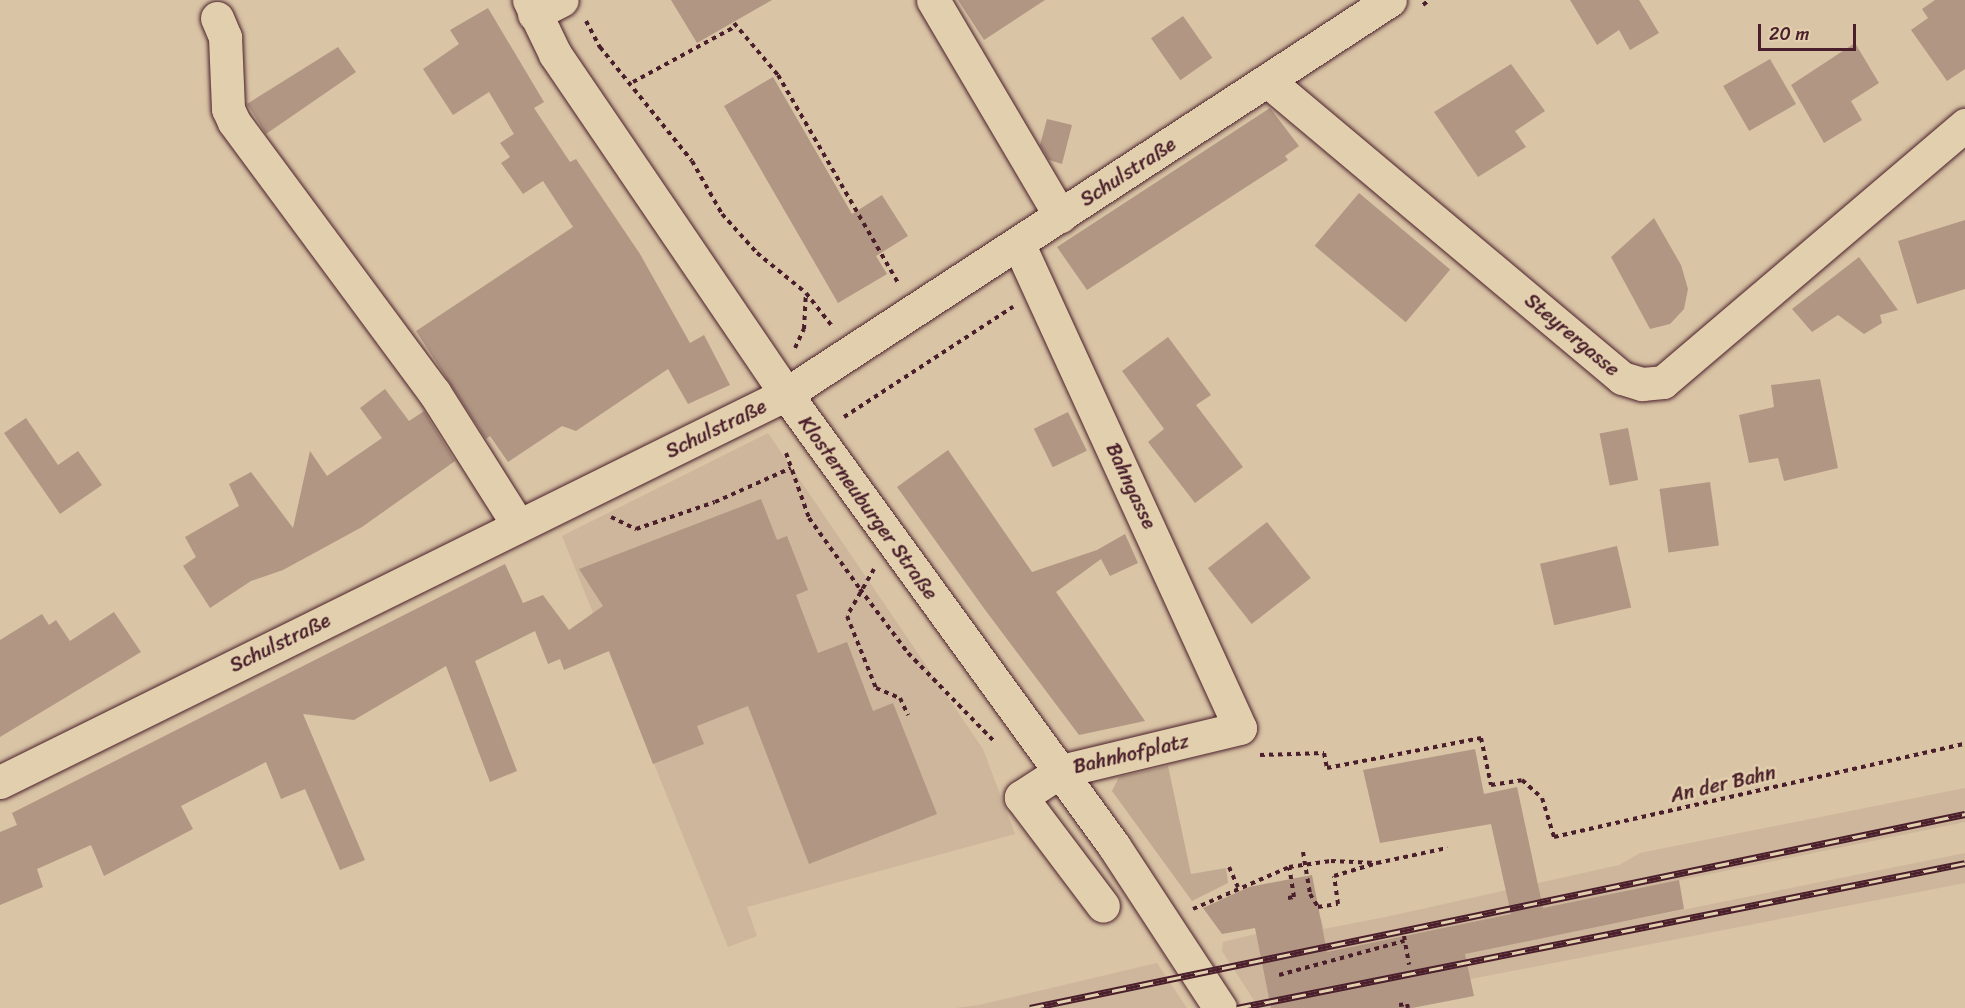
<!DOCTYPE html>
<html>
<head>
<meta charset="utf-8">
<style>
  body { margin:0 }
  #map { position:relative; width:1965px; height:1008px; overflow:hidden; background:#d9c4a5; font-family:Sriracha,sans-serif }
  div>[style] { position:absolute }
  .built>* { inset:0; background:#cdb69b }
  .green>* { inset:0; background:#c1a991 }
  .building>* { inset:0; background:#b19683; transform-origin:0 0 }
  .path>* { height:4px; margin-top:-2px; transform-origin:0; background:repeating-linear-gradient(90deg,#4a1f2b 0 4.5px,transparent 0 9px) }
  .roads { filter:drop-shadow(0 0 2px #4a1f2b) drop-shadow(0 0 2px #4a1f2b) }
  .minor>* { height:33px; margin:-16.5px; padding:0 16.5px; transform-origin:16.5px; border-radius:16.5px; background:#e2cfad }
  .rail>* { height:7px; margin-top:-3.5px; transform-origin:0; background:repeating-linear-gradient(90deg,#e2cfad 0 14px,#4a1f2b 0 28px); box-sizing:border-box; border-block:2px solid #4a1f2b }
  span { translate:-50% -50%; white-space:nowrap; text-align:center; line-height:1.15; -webkit-text-stroke:5px #e2cfad; paint-order:stroke }
  .street-label { font-size:20px; color:#4a1f2b }
  .scale { position:absolute; left:1758px; top:24px; width:98px; height:27px; box-sizing:border-box; border:3px solid #4a1f2b; border-top:0; padding-left:8px; font-size:18px; line-height:21px; white-space:nowrap; color:#4a1f2b; -webkit-text-stroke:4px #e2cfad; paint-order:stroke }
</style>
</head>
<body>
<div id="map">
  <div class="built">
    <i style="clip-path:polygon(768px 433px,983px 749px,1015px 834px,747px 907px,757px 936px,728px 947px,562px 536px)"></i>
    <i style="clip-path:polygon(1965px 788px,1965px 822px,1284px 961px,1398px 967px,1965px 853px,1965px 883px,1322px 1008px,1259px 1008px,1222px 951px,1223px 942px,1321px 918px,1324px 929px,1395px 915px,1619px 865px,1640px 853px)"></i>
    <i style="clip-path:polygon(1157px 963px,1187px 1008px,956px 1008px,979px 1005px)"></i>
  </div>
  <div class="green">
    <i style="clip-path:polygon(1168px 766px,1191px 874px,1226px 868px,1228px 883px,1192px 901px,1112px 791px,1119px 777px)"></i>
  </div>
  <div class="building">
    <i style="clip-path:polygon(671px 0,772px 0,697px 43px)"></i>
    <i style="clip-path:polygon(958px 0,1045px 0,984px 40px)"></i>
    <i style="clip-path:polygon(1570px 0,1639px 0,1659px 33px,1630px 50px,1619px 30px,1597px 45px)"></i>
    <i style="clip-path:polygon(1935px 0,1965px 0,1965px 69px,1947px 81px,1911px 30px,1928px 18px,1922px 9px)"></i>
    <i style="clip-path:polygon(488px 8px,544px 102px,534px 108px,570px 162px,576px 159px,640px 254px,690px 343px,704px 335px,730px 385px,688px 404px,668px 369px,576px 431px,562px 426px,508px 462px,490px 436px,486px 439px,416px 331px,573px 227px,543px 181px,523px 194px,501px 163px,510px 157px,500px 143px,514px 134px,489px 92px,453px 115px,423px 69px,459px 44px,450px 30px)"></i>
    <i style="left:1183px;top:16px;width:51px;height:39px;rotate:55deg"></i>
    <i style="clip-path:polygon(1855px 43px,1879px 83px,1851px 101px,1862px 120px,1824px 143px,1791px 85px)"></i>
    <i style="clip-path:polygon(338px 47px,356px 72px,266px 134px,247px 104px)"></i>
    <i style="left:1770px;top:59px;width:52px;height:54px;rotate:60deg"></i>
    <i style="clip-path:polygon(1511px 64px,1545px 111px,1515px 131px,1526px 147px,1478px 177px,1434px 112px)"></i>
    <i style="clip-path:polygon(773px 77px,852px 214px,882px 195px,908px 236px,876px 256px,887px 274px,838px 303px,724px 106px)"></i>
    <i style="clip-path:polygon(1270px 108px,1299px 146px,1285px 156px,1288px 160px,1087px 290px,1057px 247px)"></i>
    <i style="clip-path:polygon(1047px 119px,1072px 125px,1062px 164px,1049px 160px,1040px 145px)"></i>
    <i style="left:1359px;top:193px;width:119px;height:69px;rotate:40deg"></i>
    <i style="clip-path:polygon(1654px 218px,1681px 265px,1688px 289px,1684px 309px,1670px 324px,1650px 329px,1611px 257px)"></i>
    <i style="clip-path:polygon(1965px 220px,1965px 289px,1917px 304px,1898px 241px)"></i>
    <i style="clip-path:polygon(1859px 257px,1898px 310px,1880px 315px,1882px 323px,1864px 334px,1838px 315px,1812px 332px,1792px 309px)"></i>
    <i style="clip-path:polygon(1168px 337px,1211px 395px,1196px 405px,1243px 467px,1195px 503px,1148px 442px,1164px 429px,1122px 371px)"></i>
    <i style="clip-path:polygon(1820px 379px,1838px 468px,1784px 481px,1778px 458px,1749px 463px,1739px 415px,1774px 407px,1771px 385px)"></i>
    <i style="clip-path:polygon(385px 389px,409px 421px,424px 411px,455px 461px,362px 527px,283px 570px,251px 581px,210px 608px,183px 566px,196px 557px,185px 537px,239px 506px,229px 484px,251px 472px,293px 528px,310px 451px,327px 476px,382px 438px,360px 408px)"></i>
    <i style="left:1068px;top:412px;width:43px;height:38px;rotate:64deg"></i>
    <i style="clip-path:polygon(26px 418px,58px 465px,78px 451px,102px 485px,60px 514px,4px 433px)"></i>
    <i style="left:1628px;top:428px;width:53px;height:29px;rotate:79deg"></i>
    <i style="clip-path:polygon(948px 450px,1032px 572px,1097px 550px,1125px 534px,1138px 563px,1110px 576px,1101px 559px,1056px 592px,1145px 721px,1079px 735px,983px 607px,897px 487px)"></i>
    <i style="left:1710px;top:482px;width:64px;height:51px;rotate:82deg"></i>
    <i style="clip-path:polygon(761px 499px,777px 540px,787px 536px,808px 590px,796px 595px,818px 653px,847px 642px,873px 711px,893px 703px,937px 814px,809px 864px,748px 706px,697px 726px,704px 744px,653px 764px,609px 651px,564px 670px,560px 659px,548px 664px,535px 631px,475px 661px,517px 771px,490px 782px,446px 666px,354px 720px,303px 714px,365px 860px,340px 870px,305px 789px,281px 799px,266px 762px,181px 806px,193px 829px,104px 876px,91px 845px,37px 869px,43px 887px,0 905px,0 832px,17px 825px,12px 813px,505px 564px,523px 603px,543px 595px,569px 630px,603px 606px,579px 569px)"></i>
    <i style="left:1267px;top:522px;width:71px;height:75px;rotate:52deg"></i>
    <i style="left:1617px;top:546px;width:63px;height:79px;rotate:77deg"></i>
    <i style="clip-path:polygon(114px 612px,141px 652px,0 737px,0 640px,42px 614px,49px 625px,56px 620px,70px 641px)"></i>
    <i style="clip-path:polygon(1475px 749px,1484px 794px,1517px 787px,1543px 908px,1679px 880px,1684px 909px,1465px 954px,1474px 996px,1412px 1008px,1271px 1008px,1255px 928px,1222px 934px,1203px 908px,1249px 887px,1312px 875px,1327px 952px,1511px 914px,1491px 824px,1380px 843px,1363px 770px)"></i>
  </div>
  <div class="path">
    <i style="left:1423px;top:5px;width:8px;rotate:-40deg"></i>
    <i style="left:586px;top:21px;width:30px;rotate:62deg"></i>
    <i style="left:600px;top:47px;width:146px;rotate:51.1deg"></i>
    <i style="left:692px;top:161px;width:61px;rotate:60.5deg"></i>
    <i style="left:722px;top:214px;width:52px;rotate:48.1deg"></i>
    <i style="left:757px;top:253px;width:63px;rotate:39.2deg"></i>
    <i style="left:806px;top:293px;width:42px;rotate:51.8deg"></i>
    <i style="left:734px;top:23px;width:68px;rotate:49.8deg"></i>
    <i style="left:778px;top:75px;width:240px;rotate:60deg"></i>
    <i style="left:633px;top:82px;width:117px;rotate:-28.5deg"></i>
    <i style="left:795px;top:348px;width:21px;rotate:-65deg"></i>
    <i style="left:804px;top:329px;width:36px;rotate:-87deg"></i>
    <i style="left:844px;top:417px;width:202px;rotate:-33.1deg"></i>
    <i style="left:786px;top:453px;width:69px;rotate:70.5deg"></i>
    <i style="left:809px;top:518px;width:87px;rotate:54.3deg"></i>
    <i style="left:860px;top:589px;width:80px;rotate:53.1deg"></i>
    <i style="left:908px;top:653px;width:122px;rotate:45.7deg"></i>
    <i style="left:611px;top:517px;width:28px;rotate:26deg"></i>
    <i style="left:636px;top:529px;width:83px;rotate:-18.9deg"></i>
    <i style="left:715px;top:502px;width:83px;rotate:-24.1deg"></i>
    <i style="left:874px;top:569px;width:54px;rotate:119.9deg"></i>
    <i style="left:847px;top:616px;width:78px;rotate:68.1deg"></i>
    <i style="left:876px;top:688px;width:26px;rotate:23deg"></i>
    <i style="left:900px;top:698px;width:19px;rotate:65deg"></i>
    <i style="left:1260px;top:755px;width:64px;rotate:-1.8deg"></i>
    <i style="left:1324px;top:753px;width:15px;rotate:79deg"></i>
    <i style="left:1327px;top:768px;width:157px;rotate:-11deg"></i>
    <i style="left:1481px;top:738px;width:48px;rotate:78deg"></i>
    <i style="left:1491px;top:785px;width:31px;rotate:-9deg"></i>
    <i style="left:1522px;top:780px;width:27px;rotate:42deg"></i>
    <i style="left:1542px;top:798px;width:41px;rotate:72.9deg"></i>
    <i style="left:1554px;top:837px;width:421px;rotate:-12.8deg"></i>
    <i style="left:1303px;top:852px;width:43px;rotate:80.5deg"></i>
    <i style="left:1310px;top:894px;width:15px;rotate:58deg"></i>
    <i style="left:1318px;top:907px;width:20px;rotate:-9deg"></i>
    <i style="left:1338px;top:904px;width:28px;rotate:-98deg"></i>
    <i style="left:1334px;top:876px;width:45px;rotate:-16.8deg"></i>
    <i style="left:1229px;top:867px;width:22px;rotate:66deg"></i>
    <i style="left:1288px;top:898px;width:6px;rotate:-9deg"></i>
    <i style="left:1294px;top:897px;width:30px;rotate:-99deg"></i>
    <i style="left:1193px;top:909px;width:105px;rotate:-23.6deg"></i>
    <i style="left:1289px;top:867px;width:42px;rotate:-8.1deg"></i>
    <i style="left:1331px;top:861px;width:46px;rotate:2.5deg"></i>
    <i style="left:1377px;top:863px;width:72px;rotate:-12.1deg"></i>
    <i style="left:1404px;top:936px;width:29px;rotate:80deg"></i>
    <i style="left:1279px;top:975px;width:130px;rotate:-15.2deg"></i>
    <i style="left:1399px;top:1005px;width:8px;rotate:-7deg"></i>
    <i style="left:1407px;top:1004px;width:4px;rotate:76deg"></i>
  </div>
  <div class="roads">
    <div class="minor">
      <i style="left:529px;top:0;width:60px;rotate:64.3deg"></i>
      <i style="left:555px;top:54px;width:411px;rotate:55.8deg"></i>
      <i style="left:786px;top:394px;width:558px;rotate:54.03deg"></i>
      <i style="left:1114px;top:846px;width:194px;rotate:56.8deg"></i>
      <i style="left:933px;top:0;width:251px;rotate:59.5deg"></i>
      <i style="left:534px;top:14px;width:31px;rotate:-27deg"></i>
      <i style="left:217px;top:18px;width:21px;rotate:67deg"></i>
      <i style="left:225px;top:37px;width:72px;rotate:87.6deg"></i>
      <i style="left:228px;top:109px;width:14px;rotate:65deg"></i>
      <i style="left:234px;top:122px;width:336px;rotate:53.5deg"></i>
      <i style="left:434px;top:392px;width:157px;rotate:57.7deg"></i>
      <i style="left:1268px;top:81px;width:462px;rotate:40deg"></i>
      <i style="left:1622px;top:378px;width:21px;rotate:17deg"></i>
      <i style="left:1642px;top:384px;width:21px;rotate:-5deg"></i>
      <i style="left:1663px;top:382px;width:397px;rotate:-40.4deg"></i>
      <i style="left:1019px;top:245px;width:531px;rotate:65.41deg"></i>
      <i style="left:1240px;top:728px;width:184px;rotate:166.5deg"></i>
      <i style="left:1061px;top:771px;width:48px;rotate:147deg"></i>
      <i style="left:1021px;top:797px;width:136px;rotate:53deg"></i>
      <i style="left:0;top:782px;width:877px;rotate:-26.27deg"></i>
      <i style="left:786px;top:394px;width:721px;rotate:-33.12deg"></i>
    </div>
  </div>
  <div class="rail">
    <i style="left:1030px;top:1008px;width:955px;rotate:-11.72deg"></i>
    <i style="left:1237px;top:1008px;width:742px;rotate:-11.26deg"></i>
  </div>
  <div class="street-label">
    <span style="left:1128px;top:172px;rotate:-33deg">Schulstraße</span>
    <span style="left:1572px;top:335px;rotate:40deg">Steyrergasse</span>
    <span style="left:716px;top:429px;rotate:-26deg">Schulstraße</span>
    <span style="left:1131px;top:486px;rotate:65deg">Bahngasse</span>
    <span style="left:868px;top:508px;rotate:54deg">Klosterneuburger Straße</span>
    <span style="left:280px;top:643px;rotate:-26deg">Schulstraße</span>
    <span style="left:1131px;top:754px;rotate:-13deg">Bahnhofplatz</span>
    <span style="left:1723px;top:784px;rotate:-13deg">An der Bahn</span>
  </div>
  <div class="scale">20 m</div>
</div>
</body>
</html>
